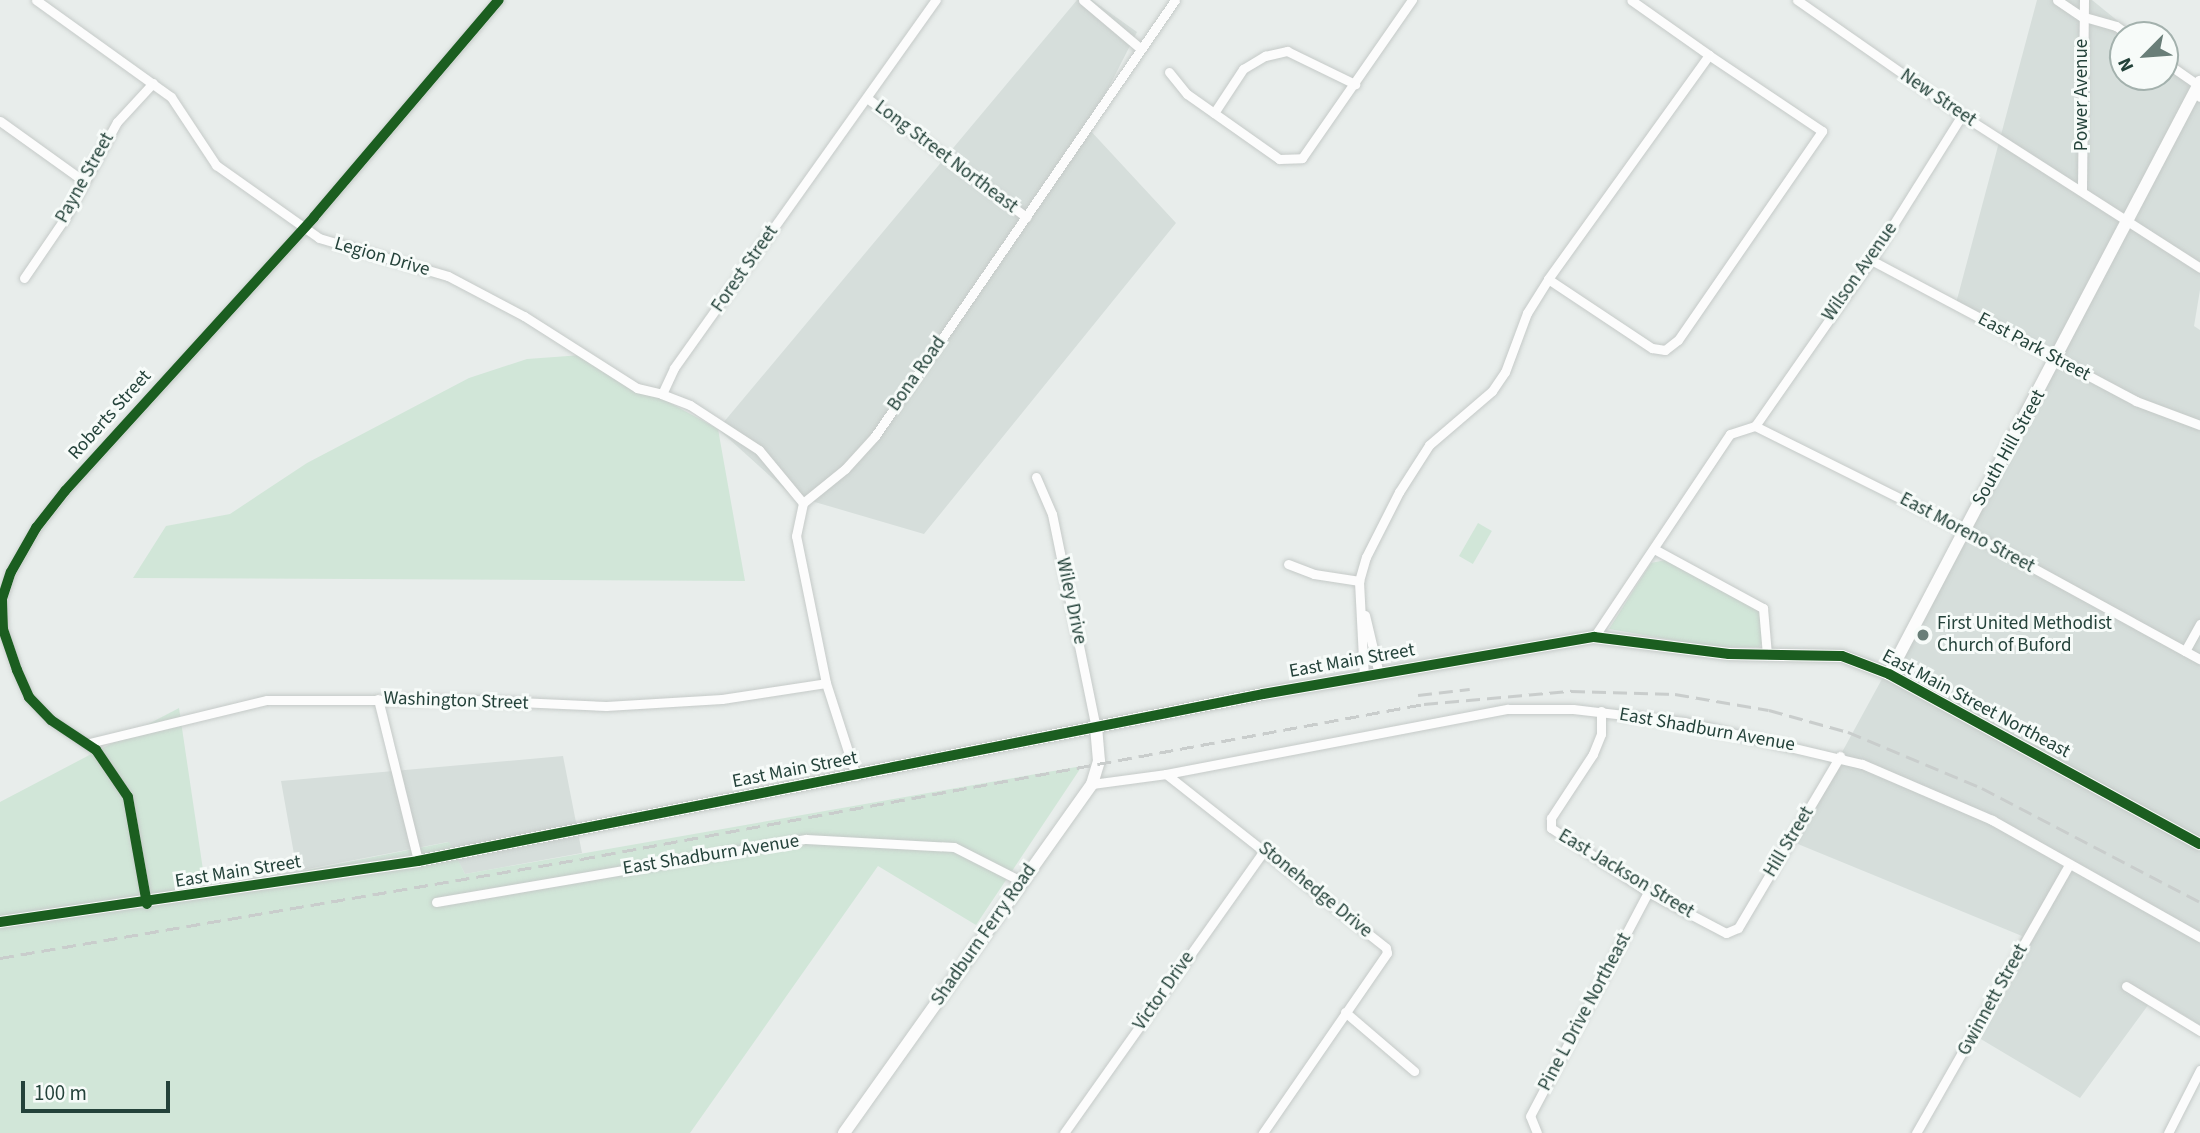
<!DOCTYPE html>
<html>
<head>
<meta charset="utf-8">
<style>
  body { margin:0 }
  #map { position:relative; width:2200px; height:1133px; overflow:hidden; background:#e8edeb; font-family:"Source Sans 3",sans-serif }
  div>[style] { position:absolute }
  .built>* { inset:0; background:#d6dedb }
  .green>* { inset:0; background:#d1e6d8; transform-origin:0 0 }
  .roads { filter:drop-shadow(0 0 2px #c5cac8) drop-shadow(0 0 2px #c5cac8) }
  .street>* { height:9px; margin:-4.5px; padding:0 4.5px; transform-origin:4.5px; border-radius:4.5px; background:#fcfcfc }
  .secondary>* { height:12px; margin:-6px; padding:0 6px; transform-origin:6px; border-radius:6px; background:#fcfcfc }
  .rail>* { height:2.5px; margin-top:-1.25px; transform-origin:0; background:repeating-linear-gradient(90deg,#c9cdcc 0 14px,transparent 0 21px) }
  .cycleway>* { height:10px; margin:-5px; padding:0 5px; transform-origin:5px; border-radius:5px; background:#1b5e20 }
  .dots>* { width:19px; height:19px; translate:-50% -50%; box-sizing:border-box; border:4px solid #f7fbf9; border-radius:50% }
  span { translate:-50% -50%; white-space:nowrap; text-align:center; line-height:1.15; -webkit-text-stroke:6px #f7fbf9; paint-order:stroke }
  .street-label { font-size:19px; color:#24423a }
  .poi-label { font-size:19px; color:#24423a }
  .left { translate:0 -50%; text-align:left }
  .north { position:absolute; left:2109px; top:21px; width:70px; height:70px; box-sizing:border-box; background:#f7fbf9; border:2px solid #a3b1ad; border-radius:50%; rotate:245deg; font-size:19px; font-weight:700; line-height:28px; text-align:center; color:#24423a }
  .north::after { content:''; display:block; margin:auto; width:24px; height:32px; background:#697e78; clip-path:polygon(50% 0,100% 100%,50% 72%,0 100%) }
  .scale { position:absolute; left:21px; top:1081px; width:149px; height:32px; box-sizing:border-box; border:4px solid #24423a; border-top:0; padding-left:9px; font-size:21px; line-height:24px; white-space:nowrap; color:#24423a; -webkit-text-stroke:5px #f7fbf9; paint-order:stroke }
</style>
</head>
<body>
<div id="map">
  <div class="built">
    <i style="clip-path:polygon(1077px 0,1092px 0,1137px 32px,1088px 128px,1176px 223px,924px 534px,791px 495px,718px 429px)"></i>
    <i style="clip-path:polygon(2037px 0,2092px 0,2135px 35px,2123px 35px,2123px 77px,2165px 77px,2165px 60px,2200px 88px,2200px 290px,2194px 326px,2200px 330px,2200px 1025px,2154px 997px,2080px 1098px,1969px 1032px,2022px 936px,1793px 842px,2061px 351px,1955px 307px)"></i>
    <i style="clip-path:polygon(563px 756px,582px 853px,465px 874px,448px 842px,297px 871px,281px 781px)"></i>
  </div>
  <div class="green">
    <i style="clip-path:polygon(582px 355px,718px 429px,745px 581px,133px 578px,166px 526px,230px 514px,307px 463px,469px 378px,527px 359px)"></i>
    <i style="left:1478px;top:523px;width:16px;height:38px;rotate:30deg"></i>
    <i style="clip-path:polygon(1666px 560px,1761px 611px,1763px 641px,1759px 647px,1714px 647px,1609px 629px,1651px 563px)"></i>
    <i style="clip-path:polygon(179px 708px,206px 890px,449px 842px,465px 874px,1082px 766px,976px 925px,878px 866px,690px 1133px,0 1133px,0 802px)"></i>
  </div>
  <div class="roads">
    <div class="street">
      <i style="left:36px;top:0;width:166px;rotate:35.7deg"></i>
      <i style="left:171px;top:97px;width:82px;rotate:56.5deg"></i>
      <i style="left:216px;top:165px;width:126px;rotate:35.3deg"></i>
      <i style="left:319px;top:238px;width:134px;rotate:16.4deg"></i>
      <i style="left:448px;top:276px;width:86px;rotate:27.8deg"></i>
      <i style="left:524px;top:316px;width:134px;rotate:32.5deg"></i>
      <i style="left:637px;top:388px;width:26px;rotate:13deg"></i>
      <i style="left:1083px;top:0;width:76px;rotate:40.2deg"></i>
      <i style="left:1797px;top:0;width:201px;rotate:34.9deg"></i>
      <i style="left:1962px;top:115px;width:283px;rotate:32.7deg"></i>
      <i style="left:2057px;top:0;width:29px;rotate:34deg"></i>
      <i style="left:2081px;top:16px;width:36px;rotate:16deg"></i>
      <i style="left:2116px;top:26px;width:16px;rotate:35deg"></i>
      <i style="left:2165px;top:62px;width:40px;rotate:34.9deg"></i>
      <i style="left:2198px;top:85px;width:12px;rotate:81deg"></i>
      <i style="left:1169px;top:72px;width:28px;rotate:51deg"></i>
      <i style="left:1187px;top:94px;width:113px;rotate:35.2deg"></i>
      <i style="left:1279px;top:159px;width:23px;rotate:-2deg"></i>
      <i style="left:1302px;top:158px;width:193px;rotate:-55.2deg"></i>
      <i style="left:867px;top:98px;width:199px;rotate:36.8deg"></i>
      <i style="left:1214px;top:113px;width:53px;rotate:-56.6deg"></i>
      <i style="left:1243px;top:69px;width:26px;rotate:-31deg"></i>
      <i style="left:1265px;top:56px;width:23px;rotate:-13deg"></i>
      <i style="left:1287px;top:51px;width:76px;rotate:25.9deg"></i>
      <i style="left:0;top:121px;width:101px;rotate:35.7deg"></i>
      <i style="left:2082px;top:190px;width:190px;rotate:-89.4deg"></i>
      <i style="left:1871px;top:260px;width:300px;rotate:28deg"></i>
      <i style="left:2136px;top:401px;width:68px;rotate:20.6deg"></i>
      <i style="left:24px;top:278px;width:73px;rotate:-55.7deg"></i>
      <i style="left:65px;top:218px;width:109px;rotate:-61.6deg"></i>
      <i style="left:117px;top:122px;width:53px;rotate:-47.3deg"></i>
      <i style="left:1548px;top:279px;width:125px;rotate:33.6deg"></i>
      <i style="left:1652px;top:348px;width:13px;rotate:9deg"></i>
      <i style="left:1665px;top:350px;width:16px;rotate:-38deg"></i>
      <i style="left:1678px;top:340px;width:254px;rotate:-55.4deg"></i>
      <i style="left:1822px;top:131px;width:136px;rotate:-146.1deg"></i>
      <i style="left:1755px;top:426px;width:203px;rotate:-55.1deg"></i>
      <i style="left:1871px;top:260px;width:171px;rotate:-57.9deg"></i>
      <i style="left:1036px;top:477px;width:40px;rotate:66.6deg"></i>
      <i style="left:1052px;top:514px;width:218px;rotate:78.4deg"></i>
      <i style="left:803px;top:503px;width:69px;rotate:-129.7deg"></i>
      <i style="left:759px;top:450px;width:82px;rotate:-146.9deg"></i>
      <i style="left:690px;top:405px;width:30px;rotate:-159deg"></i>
      <i style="left:662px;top:394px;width:29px;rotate:-65deg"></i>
      <i style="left:674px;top:368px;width:452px;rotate:-54.6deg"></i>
      <i style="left:1656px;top:550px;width:122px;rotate:28.5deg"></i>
      <i style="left:1763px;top:608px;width:47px;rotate:85.1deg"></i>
      <i style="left:1288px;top:564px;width:28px;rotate:21deg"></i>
      <i style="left:1314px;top:574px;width:46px;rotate:8.8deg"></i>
      <i style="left:1365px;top:615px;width:61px;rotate:76.7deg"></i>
      <i style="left:1594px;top:637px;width:244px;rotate:-56.2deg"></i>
      <i style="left:1730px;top:434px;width:26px;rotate:-18deg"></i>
      <i style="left:1755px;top:426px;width:233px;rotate:26.5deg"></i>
      <i style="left:1964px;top:530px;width:269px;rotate:28.7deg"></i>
      <i style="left:2185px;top:651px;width:31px;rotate:-61deg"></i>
      <i style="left:1364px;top:677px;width:96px;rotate:-93deg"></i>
      <i style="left:1359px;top:581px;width:25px;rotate:-74deg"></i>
      <i style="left:1366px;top:557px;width:73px;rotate:-63.1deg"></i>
      <i style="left:1399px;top:492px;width:56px;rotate:-57.4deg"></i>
      <i style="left:1429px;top:445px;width:83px;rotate:-40.6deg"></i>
      <i style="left:1492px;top:391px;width:23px;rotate:-56deg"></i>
      <i style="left:1505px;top:372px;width:63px;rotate:-69.6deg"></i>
      <i style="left:1527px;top:313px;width:40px;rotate:-58deg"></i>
      <i style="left:1548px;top:279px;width:276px;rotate:-54.3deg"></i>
      <i style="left:1709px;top:55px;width:95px;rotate:-144.8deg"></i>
      <i style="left:378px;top:699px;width:167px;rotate:76.1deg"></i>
      <i style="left:1601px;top:711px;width:23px;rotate:90deg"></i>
      <i style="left:1601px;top:734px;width:22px;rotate:112deg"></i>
      <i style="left:1593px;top:754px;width:77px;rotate:123.3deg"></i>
      <i style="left:1551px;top:818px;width:10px;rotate:90deg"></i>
      <i style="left:1551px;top:828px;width:116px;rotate:33.4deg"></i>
      <i style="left:1648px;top:892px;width:88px;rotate:27.7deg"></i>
      <i style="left:1726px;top:933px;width:13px;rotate:-23deg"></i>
      <i style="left:1738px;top:928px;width:200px;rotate:-59.3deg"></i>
      <i style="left:89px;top:743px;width:183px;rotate:-13.6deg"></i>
      <i style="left:267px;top:700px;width:207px"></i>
      <i style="left:474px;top:700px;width:132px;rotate:2.6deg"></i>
      <i style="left:606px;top:706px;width:116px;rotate:-3.5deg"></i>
      <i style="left:722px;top:699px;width:105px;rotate:-8.7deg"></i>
      <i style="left:1166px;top:774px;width:280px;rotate:38.3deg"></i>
      <i style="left:1386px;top:948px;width:5px;rotate:79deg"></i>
      <i style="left:1387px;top:953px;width:219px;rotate:124.6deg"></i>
      <i style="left:856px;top:776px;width:98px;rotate:-107.9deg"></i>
      <i style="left:826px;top:683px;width:150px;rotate:-101.5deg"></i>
      <i style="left:796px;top:536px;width:34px;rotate:-78deg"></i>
      <i style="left:803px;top:503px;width:54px;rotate:-39deg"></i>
      <i style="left:845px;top:469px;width:45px;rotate:-47.7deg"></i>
      <i style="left:875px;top:436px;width:529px;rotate:-55.47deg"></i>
      <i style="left:1092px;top:784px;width:75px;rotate:-7.7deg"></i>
      <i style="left:1166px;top:774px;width:348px;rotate:-10.8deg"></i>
      <i style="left:1508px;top:709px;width:65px"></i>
      <i style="left:1573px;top:709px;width:112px;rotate:6.7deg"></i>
      <i style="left:1684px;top:722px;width:183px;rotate:13.3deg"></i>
      <i style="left:1862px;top:764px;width:142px;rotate:23.3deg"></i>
      <i style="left:1992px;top:820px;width:239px;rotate:29.4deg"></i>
      <i style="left:436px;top:902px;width:375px;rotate:-9.7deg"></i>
      <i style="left:806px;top:839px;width:148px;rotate:3.1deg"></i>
      <i style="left:954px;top:847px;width:75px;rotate:26.9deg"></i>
      <i style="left:147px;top:904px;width:109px;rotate:-100.1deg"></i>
      <i style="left:128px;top:797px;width:57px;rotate:-124.2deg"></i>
      <i style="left:96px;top:750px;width:54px;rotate:-146.3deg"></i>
      <i style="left:51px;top:720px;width:32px;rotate:-134deg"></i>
      <i style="left:29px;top:697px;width:30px;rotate:-114deg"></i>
      <i style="left:17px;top:670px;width:43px;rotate:-108.9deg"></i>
      <i style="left:3px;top:629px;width:30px;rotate:-92deg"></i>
      <i style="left:2px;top:599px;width:28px;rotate:-72deg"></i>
      <i style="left:11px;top:572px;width:51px;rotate:-60.4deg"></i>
      <i style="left:36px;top:528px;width:47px;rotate:-51.9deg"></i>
      <i style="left:65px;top:491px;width:370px;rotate:-47.7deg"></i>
      <i style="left:314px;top:217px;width:285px;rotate:-49.6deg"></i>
      <i style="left:2126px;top:986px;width:87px;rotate:31.3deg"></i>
      <i style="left:1345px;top:1012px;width:91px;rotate:40.5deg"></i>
      <i style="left:1064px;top:1133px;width:348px;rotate:-54.7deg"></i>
      <i style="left:1537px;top:1133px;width:18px;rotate:-112deg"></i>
      <i style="left:1530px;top:1116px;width:253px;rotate:-62.2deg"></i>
      <i style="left:1916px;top:1133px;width:307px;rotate:-60.3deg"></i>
      <i style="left:2168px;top:1133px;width:71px;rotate:-63.1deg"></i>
    </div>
    <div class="secondary">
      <i style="left:1889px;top:674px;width:669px;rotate:-62.29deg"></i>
      <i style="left:0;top:922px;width:422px;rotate:-8.3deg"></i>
      <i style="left:418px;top:861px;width:861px;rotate:-11.18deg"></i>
      <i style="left:1263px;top:694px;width:336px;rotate:-9.8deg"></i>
      <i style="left:1594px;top:637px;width:136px;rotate:7.2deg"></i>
      <i style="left:1729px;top:654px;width:113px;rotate:1deg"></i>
      <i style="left:1842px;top:656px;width:50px;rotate:21deg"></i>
      <i style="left:1889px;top:674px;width:354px;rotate:28.7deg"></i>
      <i style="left:844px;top:1133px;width:428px;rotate:-54.6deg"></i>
      <i style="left:1092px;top:784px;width:24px;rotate:-73deg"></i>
      <i style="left:1099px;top:761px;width:33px;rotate:-95deg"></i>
    </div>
  </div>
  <div class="rail">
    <i style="left:1418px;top:695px;width:52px;rotate:-6.6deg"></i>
    <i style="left:0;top:958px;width:589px;rotate:-9.67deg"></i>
    <i style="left:581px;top:859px;width:857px;rotate:-10.42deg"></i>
    <i style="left:1424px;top:704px;width:148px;rotate:-5.1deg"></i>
    <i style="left:1571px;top:691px;width:104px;rotate:1.7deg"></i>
    <i style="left:1675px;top:694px;width:95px;rotate:9.7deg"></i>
    <i style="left:1769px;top:710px;width:82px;rotate:15.6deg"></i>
    <i style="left:1848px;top:732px;width:145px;rotate:22.7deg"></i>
    <i style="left:1982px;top:788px;width:246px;rotate:27.6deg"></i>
  </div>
  <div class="cycleway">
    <i style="left:147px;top:904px;width:109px;rotate:-100.1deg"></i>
    <i style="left:128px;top:797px;width:57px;rotate:-124.2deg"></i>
    <i style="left:96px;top:750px;width:54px;rotate:-146.3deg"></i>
    <i style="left:51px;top:720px;width:32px;rotate:-134deg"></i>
    <i style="left:29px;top:697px;width:30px;rotate:-114deg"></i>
    <i style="left:17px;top:670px;width:43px;rotate:-108.9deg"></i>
    <i style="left:3px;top:629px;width:30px;rotate:-92deg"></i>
    <i style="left:2px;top:599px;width:28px;rotate:-72deg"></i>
    <i style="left:11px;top:572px;width:51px;rotate:-60.4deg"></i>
    <i style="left:36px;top:528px;width:47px;rotate:-51.9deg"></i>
    <i style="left:65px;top:491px;width:370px;rotate:-47.7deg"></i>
    <i style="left:314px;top:217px;width:285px;rotate:-49.6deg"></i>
    <i style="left:0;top:922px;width:422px;rotate:-8.3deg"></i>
    <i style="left:418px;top:861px;width:861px;rotate:-11.18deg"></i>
    <i style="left:1263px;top:694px;width:336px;rotate:-9.8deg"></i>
    <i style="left:1594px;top:637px;width:136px;rotate:7.2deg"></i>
    <i style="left:1729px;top:654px;width:113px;rotate:1deg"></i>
    <i style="left:1842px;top:656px;width:50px;rotate:21deg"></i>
    <i style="left:1889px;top:674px;width:354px;rotate:28.7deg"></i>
  </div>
  <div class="dots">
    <i style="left:1923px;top:635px;background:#697e78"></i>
  </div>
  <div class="street-label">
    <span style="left:2082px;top:95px;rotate:-90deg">Power Avenue</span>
    <span style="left:1938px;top:98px;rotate:34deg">New Street</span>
    <span style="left:946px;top:157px;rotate:37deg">Long Street Northeast</span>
    <span style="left:85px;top:178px;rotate:-61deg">Payne Street</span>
    <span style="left:382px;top:257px;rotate:16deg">Legion Drive</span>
    <span style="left:745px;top:269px;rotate:-55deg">Forest Street</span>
    <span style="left:1860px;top:272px;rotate:-55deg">Wilson Avenue</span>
    <span style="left:2034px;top:347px;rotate:28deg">East Park Street</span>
    <span style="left:917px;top:374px;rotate:-55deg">Bona Road</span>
    <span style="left:110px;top:415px;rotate:-48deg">Roberts Street</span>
    <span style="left:2009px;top:448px;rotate:-61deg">South Hill Street</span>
    <span style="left:1967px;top:533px;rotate:28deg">East Moreno Street</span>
    <span style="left:1071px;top:601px;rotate:78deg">Wiley Drive</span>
    <span style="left:1352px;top:661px;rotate:-10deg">East Main Street</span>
    <span style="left:456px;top:701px;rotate:2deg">Washington Street</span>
    <span style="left:1976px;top:704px;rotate:28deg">East Main Street Northeast</span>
    <span style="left:1707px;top:730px;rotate:10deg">East Shadburn Avenue</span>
    <span style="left:795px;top:770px;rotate:-11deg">East Main Street</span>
    <span style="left:1789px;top:842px;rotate:-59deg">Hill Street</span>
    <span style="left:711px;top:855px;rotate:-9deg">East Shadburn Avenue</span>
    <span style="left:238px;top:872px;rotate:-9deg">East Main Street</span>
    <span style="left:1626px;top:874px;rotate:31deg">East Jackson Street</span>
    <span style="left:1315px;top:890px;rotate:39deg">Stonehedge Drive</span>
    <span style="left:984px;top:935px;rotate:-55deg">Shadburn Ferry Road</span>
    <span style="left:1164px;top:991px;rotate:-55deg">Victor Drive</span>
    <span style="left:1993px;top:1000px;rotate:-61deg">Gwinnett Street</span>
    <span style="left:1585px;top:1012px;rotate:-62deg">Pine L Drive Northeast</span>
  </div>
  <div class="poi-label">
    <span class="left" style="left:1937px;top:635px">First United Methodist<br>Church of Buford</span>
  </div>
  <div class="north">N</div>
  <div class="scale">100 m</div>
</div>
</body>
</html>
